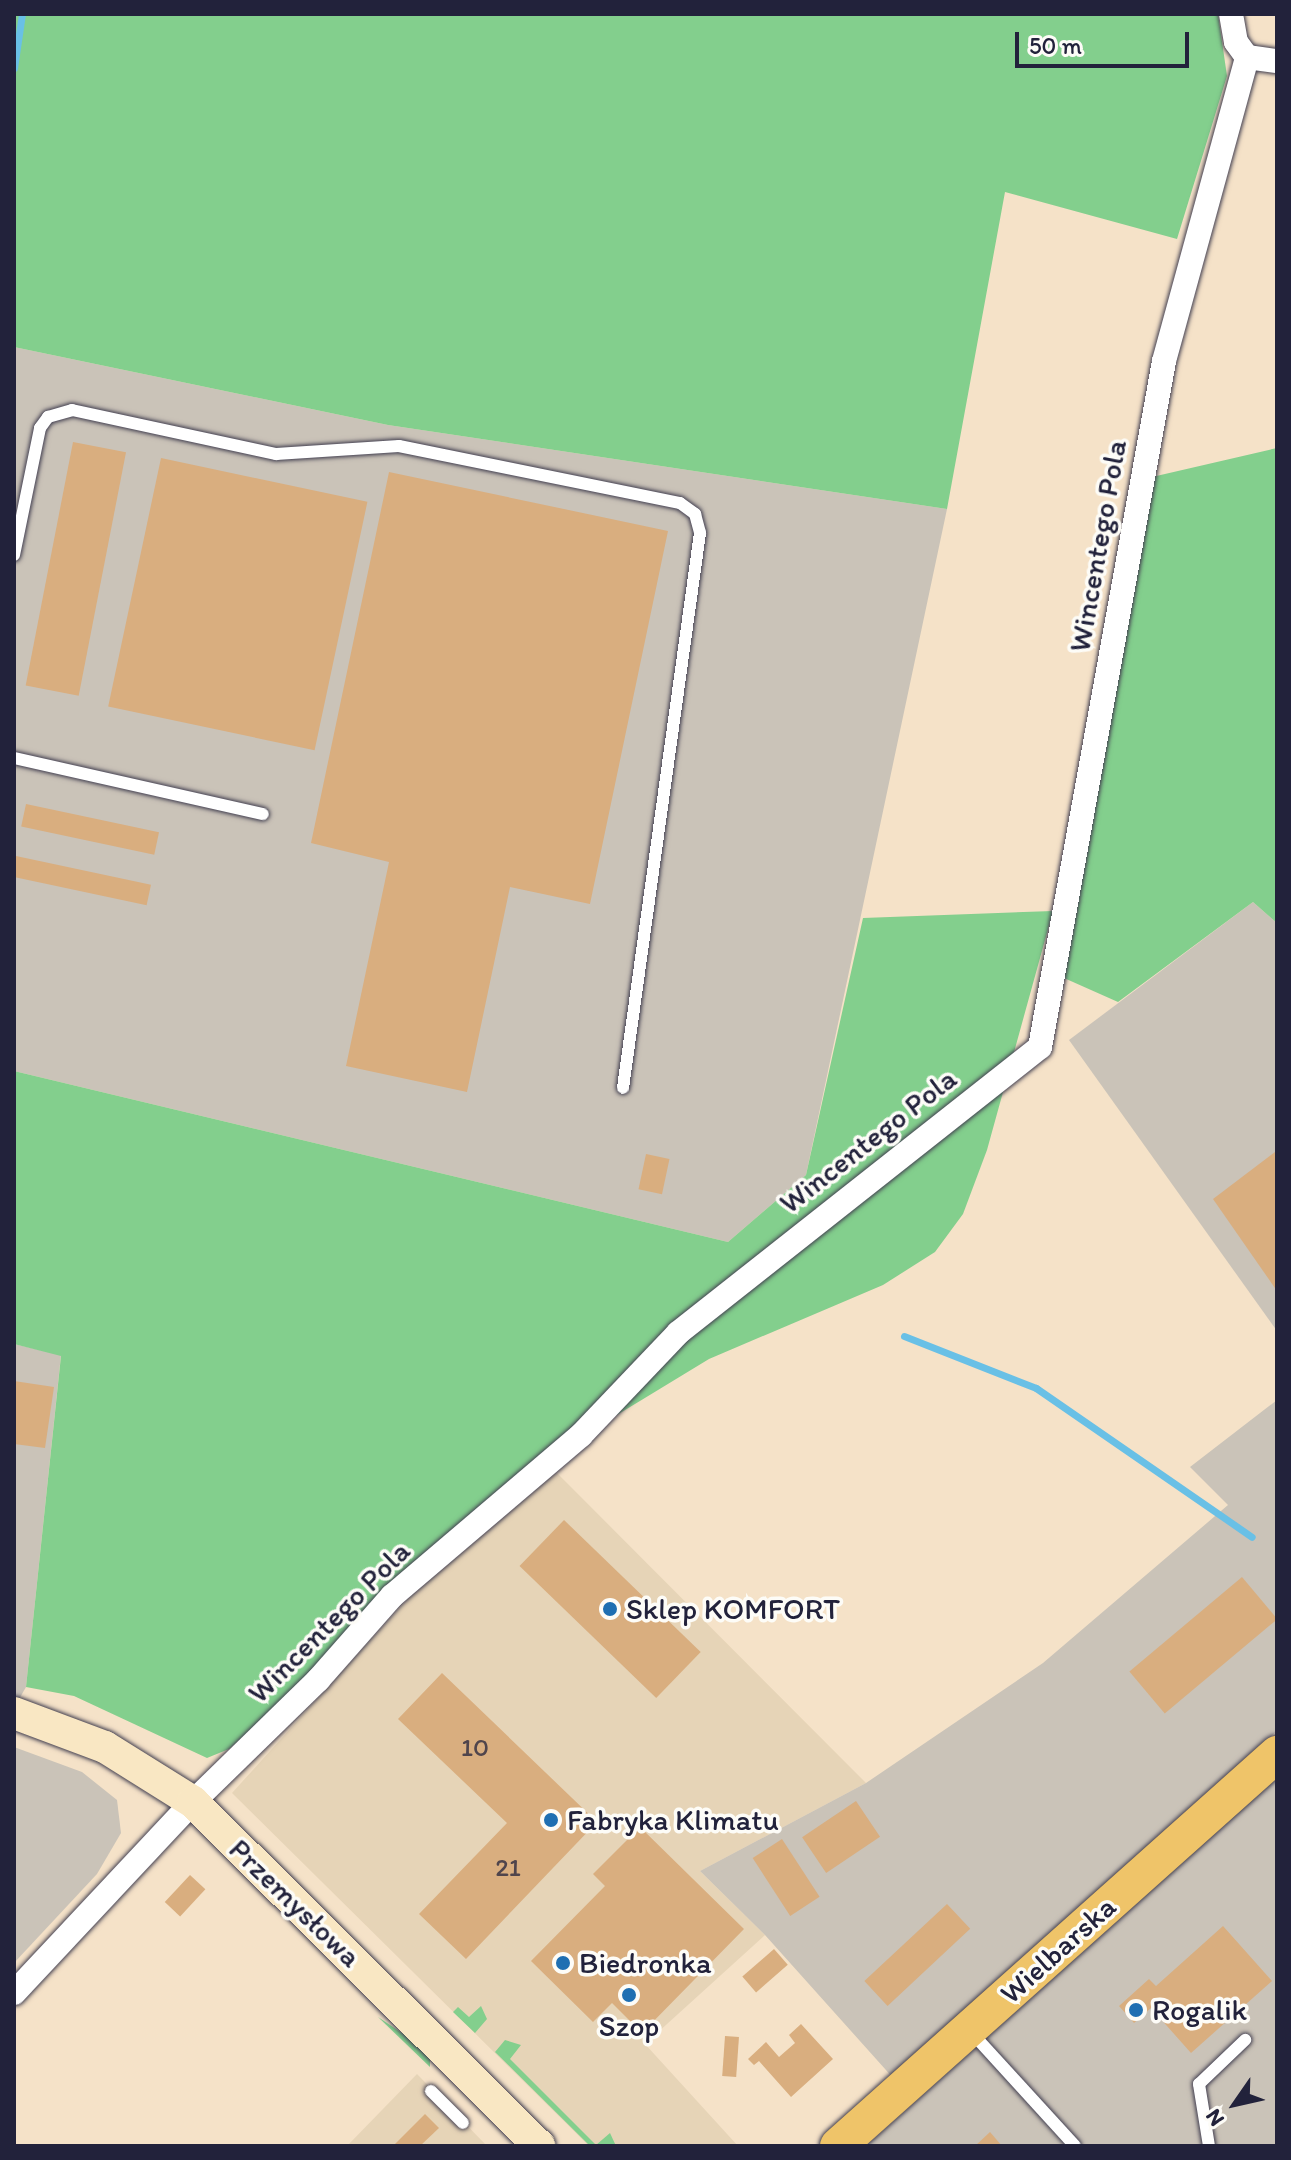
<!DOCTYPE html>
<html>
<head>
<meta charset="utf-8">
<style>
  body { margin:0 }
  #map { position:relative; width:1291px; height:2160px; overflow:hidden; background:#f5e2c8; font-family:Itim,sans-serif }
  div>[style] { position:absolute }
  .built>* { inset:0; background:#e6d4b7 }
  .industrial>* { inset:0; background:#cac3b8 }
  .green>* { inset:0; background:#83cf8d }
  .stream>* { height:7px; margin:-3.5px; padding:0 3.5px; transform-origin:3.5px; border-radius:3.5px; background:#69c0e6 }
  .building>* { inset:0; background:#d9ae7f; transform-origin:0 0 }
  .roads { filter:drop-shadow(0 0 2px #423f50) drop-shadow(0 0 2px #423f50) }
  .lane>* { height:12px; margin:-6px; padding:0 6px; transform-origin:6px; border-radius:6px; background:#fff }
  .street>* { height:24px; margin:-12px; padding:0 12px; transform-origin:12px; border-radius:12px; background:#fff }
  .secondary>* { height:32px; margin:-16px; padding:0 16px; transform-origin:16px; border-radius:16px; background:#f9e7c3 }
  .primary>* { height:36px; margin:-18px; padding:0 18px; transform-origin:18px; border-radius:18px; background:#efc469 }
  .dots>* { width:22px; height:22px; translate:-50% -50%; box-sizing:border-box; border:4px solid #fdfcf7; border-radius:50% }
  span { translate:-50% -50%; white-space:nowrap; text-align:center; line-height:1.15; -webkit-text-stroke:7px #fdfcf7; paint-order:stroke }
  .number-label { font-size:26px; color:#50454c }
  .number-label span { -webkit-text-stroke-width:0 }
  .street-label { font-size:30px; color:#22223b }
  .poi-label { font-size:30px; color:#22223b }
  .left { translate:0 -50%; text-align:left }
  .frame { position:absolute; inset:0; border:16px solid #22223b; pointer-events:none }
  .north { position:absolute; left:1195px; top:2064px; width:80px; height:80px; -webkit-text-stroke:6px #fdfcf7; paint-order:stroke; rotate:236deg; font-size:22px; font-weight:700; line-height:32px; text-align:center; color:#22223b }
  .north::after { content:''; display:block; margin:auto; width:28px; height:36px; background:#22223b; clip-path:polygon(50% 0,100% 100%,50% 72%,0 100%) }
  .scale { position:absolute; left:1015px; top:32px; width:174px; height:36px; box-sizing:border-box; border:4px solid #22223b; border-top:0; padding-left:10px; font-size:24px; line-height:28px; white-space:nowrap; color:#22223b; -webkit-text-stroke:6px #fdfcf7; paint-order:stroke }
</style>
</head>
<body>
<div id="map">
  <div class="built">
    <i style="clip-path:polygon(555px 1471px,866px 1783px,700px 1871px,765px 1935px,645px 2044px,738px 2146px,589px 2146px,232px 1793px,415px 1591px)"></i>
    <i style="clip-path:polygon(417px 2074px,487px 2146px,347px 2146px)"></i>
  </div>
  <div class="industrial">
    <i style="clip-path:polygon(14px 347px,388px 425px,947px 509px,806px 1175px,728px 1242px,14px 1071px)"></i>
    <i style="clip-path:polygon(1253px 902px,1277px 923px,1277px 1331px,1069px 1040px)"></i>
    <i style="clip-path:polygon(14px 1344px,61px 1355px,26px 1687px,14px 1708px)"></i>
    <i style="clip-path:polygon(1277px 1400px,1277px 1731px,894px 2079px,765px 1935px,700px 1871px,866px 1783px,1043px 1663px,1228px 1505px,1190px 1467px)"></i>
    <i style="clip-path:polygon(14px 1747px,82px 1772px,117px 1800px,121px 1833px,97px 1874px,14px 1963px)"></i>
    <i style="clip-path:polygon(1277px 1778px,1277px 2146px,866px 2146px)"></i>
  </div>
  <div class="green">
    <i style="clip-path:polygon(14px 14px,1218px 14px,1227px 76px,1177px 239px,1005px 192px,947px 509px,388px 425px,14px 347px)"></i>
    <i style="clip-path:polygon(1277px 448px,1277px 923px,1253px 902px,1118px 1002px,1064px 978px,1152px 477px)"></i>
    <i style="clip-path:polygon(1053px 911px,987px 1150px,963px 1214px,935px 1252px,883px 1285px,709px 1359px,510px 1480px,318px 1672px,229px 1749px,207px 1758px,74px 1696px,26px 1687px,61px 1356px,14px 1344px,14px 1071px,728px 1242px,806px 1175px,863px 918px)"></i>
    <i style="clip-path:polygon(481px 2006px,487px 2019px,475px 2033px,453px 2012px,458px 2007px,469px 2017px)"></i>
    <i style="clip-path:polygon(378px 2017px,417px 2043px,430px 2058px,430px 2067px)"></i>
    <i style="clip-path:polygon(505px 2040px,521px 2045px,510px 2059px,596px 2145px,610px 2133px,616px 2146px,590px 2146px,495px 2052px)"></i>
  </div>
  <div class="stream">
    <i style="left:14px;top:68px;width:55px;rotate:-81.6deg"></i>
    <i style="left:904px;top:1336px;width:142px;rotate:21.5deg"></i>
    <i style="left:1036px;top:1388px;width:262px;rotate:34.6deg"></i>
  </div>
  <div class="building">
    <i style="left:73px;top:442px;width:54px;height:248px;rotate:11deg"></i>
    <i style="left:161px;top:458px;width:211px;height:254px;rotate:12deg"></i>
    <i style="clip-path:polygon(389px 472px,668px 531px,590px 904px,510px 887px,467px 1092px,346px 1066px,389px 862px,311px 843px)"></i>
    <i style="left:26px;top:804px;width:136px;height:23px;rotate:12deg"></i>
    <i style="left:16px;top:856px;width:138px;height:21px;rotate:12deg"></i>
    <i style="clip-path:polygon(1275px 1152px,1277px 1155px,1277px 1291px,1213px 1199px)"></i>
    <i style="left:646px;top:1154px;width:24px;height:36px;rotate:12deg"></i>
    <i style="clip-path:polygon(14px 1381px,54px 1387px,45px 1448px,14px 1444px)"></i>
    <i style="left:564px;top:1520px;width:190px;height:64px;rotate:44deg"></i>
    <i style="left:1242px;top:1577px;width:55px;height:147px;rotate:50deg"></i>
    <i style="clip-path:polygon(442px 1673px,597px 1822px,466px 1959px,419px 1914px,507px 1823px,398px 1719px)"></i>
    <i style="left:856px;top:1801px;width:43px;height:65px;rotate:56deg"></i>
    <i style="clip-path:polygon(640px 1827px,744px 1929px,642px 2033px,612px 2003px,593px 2022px,531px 1961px,605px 1886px,593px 1874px)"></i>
    <i style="left:782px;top:1839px;width:69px;height:35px;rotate:57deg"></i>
    <i style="left:190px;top:1875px;width:21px;height:37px;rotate:43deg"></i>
    <i style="left:947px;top:1904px;width:34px;height:113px;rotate:47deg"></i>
    <i style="clip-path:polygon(1223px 1926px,1272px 1981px,1191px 2053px,1151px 2008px,1134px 2023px,1119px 2006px,1149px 1979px,1156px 1986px)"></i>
    <i style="left:774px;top:1949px;width:21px;height:42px;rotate:49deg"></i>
    <i style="clip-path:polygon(801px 2024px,833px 2059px,791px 2097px,759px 2061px,754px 2065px,748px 2059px,766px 2042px,779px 2057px,795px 2043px,789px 2035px)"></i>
    <i style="left:725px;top:2036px;width:14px;height:40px;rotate:4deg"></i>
    <i style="clip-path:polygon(425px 2114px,439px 2128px,420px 2146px,393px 2146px)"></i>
    <i style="clip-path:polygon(990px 2132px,1002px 2146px,975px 2146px)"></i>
  </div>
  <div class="roads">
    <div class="lane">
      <i style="left:14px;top:555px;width:130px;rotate:-78.4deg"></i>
      <i style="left:40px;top:428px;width:14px;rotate:-54deg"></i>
      <i style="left:48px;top:417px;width:25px;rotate:-16deg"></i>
      <i style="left:72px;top:410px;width:209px;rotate:12.2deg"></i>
      <i style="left:276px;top:454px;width:123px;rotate:-3.7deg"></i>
      <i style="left:399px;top:446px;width:287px;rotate:11.5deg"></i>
      <i style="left:680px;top:503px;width:19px;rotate:36deg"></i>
      <i style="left:695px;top:514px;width:20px;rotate:75deg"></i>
      <i style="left:700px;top:533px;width:560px;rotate:97.9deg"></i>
      <i style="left:14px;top:758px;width:255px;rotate:12.7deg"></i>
      <i style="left:971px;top:2032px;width:154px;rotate:47.6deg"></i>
      <i style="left:431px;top:2091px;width:45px;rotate:45deg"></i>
      <i style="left:1209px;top:2146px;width:63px;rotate:-99.2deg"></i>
      <i style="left:1199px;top:2084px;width:64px;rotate:-43.7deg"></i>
    </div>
    <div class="street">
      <i style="left:1231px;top:14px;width:28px;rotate:80deg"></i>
      <i style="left:1236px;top:42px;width:19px;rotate:54deg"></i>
      <i style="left:1247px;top:57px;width:30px;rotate:8deg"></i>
      <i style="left:14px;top:1993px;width:262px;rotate:-46.9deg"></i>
      <i style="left:193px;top:1802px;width:175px;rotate:-44.3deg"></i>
      <i style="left:318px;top:1680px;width:112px;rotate:-48.6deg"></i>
      <i style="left:392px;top:1596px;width:248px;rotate:-40.4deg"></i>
      <i style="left:581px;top:1435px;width:141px;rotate:-46.4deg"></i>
      <i style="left:678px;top:1333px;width:461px;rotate:-38.3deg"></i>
      <i style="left:1040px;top:1047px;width:697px;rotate:-79.75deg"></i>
      <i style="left:1164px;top:361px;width:315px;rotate:-74.7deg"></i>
    </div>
    <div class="secondary">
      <i style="left:14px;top:1713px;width:97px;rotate:20.5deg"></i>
      <i style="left:105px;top:1747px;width:104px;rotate:32deg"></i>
      <i style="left:193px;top:1802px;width:488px;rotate:44.8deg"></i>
    </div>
    <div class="primary">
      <i style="left:838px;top:2146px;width:589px;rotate:-41.76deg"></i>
    </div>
  </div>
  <div class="dots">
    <i style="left:610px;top:1609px;background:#1f6fb2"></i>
    <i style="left:551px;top:1820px;background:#1f6fb2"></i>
    <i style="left:563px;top:1963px;background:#1f6fb2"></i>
    <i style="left:629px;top:1995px;background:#1f6fb2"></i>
    <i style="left:1136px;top:2010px;background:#1f6fb2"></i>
  </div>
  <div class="number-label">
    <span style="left:475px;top:1748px">10</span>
    <span style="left:508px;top:1868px">21</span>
  </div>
  <div class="street-label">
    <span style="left:1098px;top:546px;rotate:-80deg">Wincentego Pola</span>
    <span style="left:868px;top:1141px;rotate:-38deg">Wincentego Pola</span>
    <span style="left:329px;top:1622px;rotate:-45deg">Wincentego Pola</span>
    <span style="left:295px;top:1903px;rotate:44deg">Przemysłowa</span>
    <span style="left:1058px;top:1950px;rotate:-42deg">Wielbarska</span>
  </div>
  <div class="poi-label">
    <span class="left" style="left:626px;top:1609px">Sklep KOMFORT</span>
    <span class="left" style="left:567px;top:1820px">Fabryka Klimatu</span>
    <span class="left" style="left:579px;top:1963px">Biedronka</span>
    <span class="left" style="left:1152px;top:2010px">Rogalik</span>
    <span style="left:629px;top:2026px">Szop</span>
  </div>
  <div class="frame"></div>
  <div class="north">N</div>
  <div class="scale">50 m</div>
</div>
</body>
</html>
